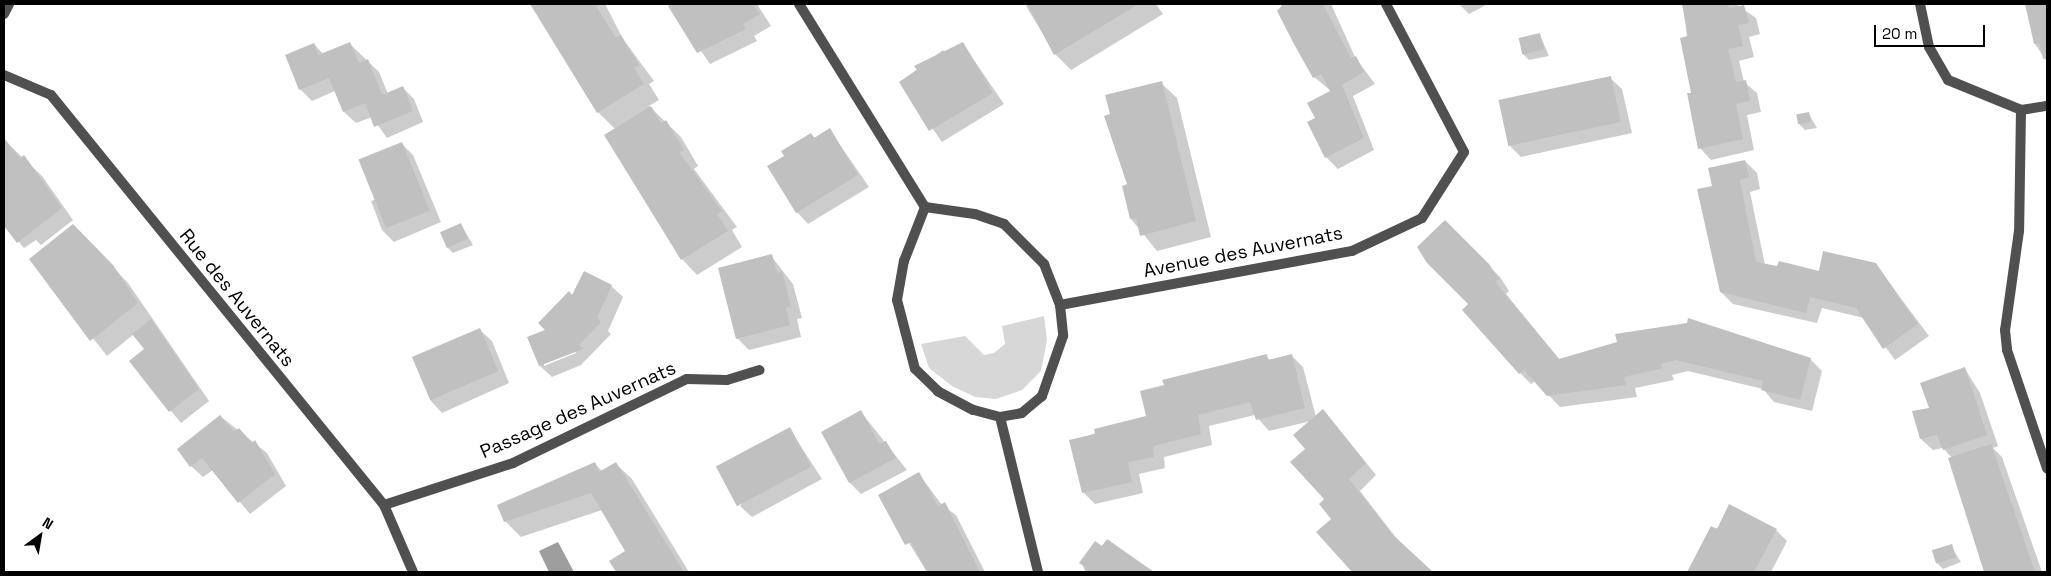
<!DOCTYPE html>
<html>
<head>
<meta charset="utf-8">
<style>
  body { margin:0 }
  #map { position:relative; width:2051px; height:576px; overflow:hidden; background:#fff; font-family:"Space Grotesk",sans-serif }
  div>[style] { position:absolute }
  .green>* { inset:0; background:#d7d7d7 }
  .water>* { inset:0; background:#9e9e9e }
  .shadow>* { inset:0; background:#0003 }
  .building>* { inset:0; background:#c0c0c0; transform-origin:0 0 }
  .street>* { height:10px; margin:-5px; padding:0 5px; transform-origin:5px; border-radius:5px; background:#505050 }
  span { translate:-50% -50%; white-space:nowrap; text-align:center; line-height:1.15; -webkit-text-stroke:4.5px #fff; paint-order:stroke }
  .street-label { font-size:19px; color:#000 }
  .frame { position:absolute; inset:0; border:5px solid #000; pointer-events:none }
  .north { position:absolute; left:15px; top:511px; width:50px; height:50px; -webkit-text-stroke:4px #fff; paint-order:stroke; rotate:32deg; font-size:14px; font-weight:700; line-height:20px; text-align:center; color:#000 }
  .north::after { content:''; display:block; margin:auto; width:18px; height:22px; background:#000; clip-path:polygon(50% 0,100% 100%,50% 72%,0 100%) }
  .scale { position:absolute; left:1874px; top:25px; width:111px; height:22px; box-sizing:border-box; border:2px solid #000; border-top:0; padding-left:6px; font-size:15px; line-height:18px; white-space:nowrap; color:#000; -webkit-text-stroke:4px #fff; paint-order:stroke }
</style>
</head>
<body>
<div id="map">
  <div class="green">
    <i style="clip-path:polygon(1044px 316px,1047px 340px,1041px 371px,1022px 390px,996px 399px,975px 397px,952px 386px,929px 368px,921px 344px,965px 336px,984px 355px,994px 353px,1005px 344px,1002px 326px)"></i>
  </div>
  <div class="water">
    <i style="clip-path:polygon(558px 542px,574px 572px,549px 572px,539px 551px)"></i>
  </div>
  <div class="shadow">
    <i style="clip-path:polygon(531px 4px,605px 4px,623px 39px,654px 81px,649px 84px,659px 100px,649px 106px,681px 137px,698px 166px,694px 169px,737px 227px,732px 230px,742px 247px,697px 275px,682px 259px,615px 129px,598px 112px)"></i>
    <i style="clip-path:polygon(673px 4px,757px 4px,771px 26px,754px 36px,757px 41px,710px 64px,670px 6px)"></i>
    <i style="clip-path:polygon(1029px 4px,1156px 4px,1163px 14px,1071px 70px,1055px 54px,1026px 6px)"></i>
    <i style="clip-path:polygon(1285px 4px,1331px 4px,1355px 57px,1375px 84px,1353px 96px,1374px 150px,1338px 169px,1326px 157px,1317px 119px,1331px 91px,1314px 77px)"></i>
    <i style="clip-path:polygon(1459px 4px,1488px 4px,1469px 14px)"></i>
    <i style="clip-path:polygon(1683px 4px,1736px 4px,1756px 18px,1760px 34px,1749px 37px,1754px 57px,1739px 61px,1744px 82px,1757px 93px,1761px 112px,1747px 115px,1754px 150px,1711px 160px,1700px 148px)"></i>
    <i style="clip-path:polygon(2026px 4px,2047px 4px,2047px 62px,2035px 44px)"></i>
    <i style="clip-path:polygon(1540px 35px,1549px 56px,1529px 60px,1523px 54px)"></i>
    <i style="clip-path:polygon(314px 44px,324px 55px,350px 44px,379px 72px,388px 94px,403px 88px,414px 99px,423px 122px,387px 138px,372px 117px,356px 123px,344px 112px,335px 91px,312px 101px,300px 89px)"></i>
    <i style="clip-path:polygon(963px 44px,1004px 104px,942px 142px,900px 82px,943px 50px,947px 54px)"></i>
    <i style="clip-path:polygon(1610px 78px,1622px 89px,1632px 133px,1521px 157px,1510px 146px,1501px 102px)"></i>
    <i style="clip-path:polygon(1161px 83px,1177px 98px,1211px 237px,1157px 251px,1131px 219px,1123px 187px,1129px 185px)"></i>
    <i style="clip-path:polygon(1809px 114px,1817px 128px,1805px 130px,1799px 124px)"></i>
    <i style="clip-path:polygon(829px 129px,869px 187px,808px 224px,797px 212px,785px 156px,811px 134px,815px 138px)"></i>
    <i style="clip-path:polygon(4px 140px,42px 176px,73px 220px,41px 245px,36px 240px,24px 248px,4px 224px)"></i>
    <i style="clip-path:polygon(401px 143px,413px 155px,441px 222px,394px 242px,382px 230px,371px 201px,376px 199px)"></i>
    <i style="clip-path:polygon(1745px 161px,1757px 173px,1760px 189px,1750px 192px,1765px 265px,1819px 273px,1875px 264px,1929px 336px,1895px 360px,1864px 318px,1822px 308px,1817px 323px,1733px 304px,1721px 292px,1713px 187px)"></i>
    <i style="clip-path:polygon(1445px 222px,1500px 277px,1509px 291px,1506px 294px,1560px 360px,1810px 359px,1822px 371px,1812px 411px,1774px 402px,1763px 389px,1688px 371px,1672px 375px,1674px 380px,1635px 388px,1637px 397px,1560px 407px,1535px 381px,1531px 384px,1520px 373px,1470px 304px)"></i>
    <i style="clip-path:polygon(461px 225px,473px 245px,453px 253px,447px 247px)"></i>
    <i style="clip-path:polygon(88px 241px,128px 283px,209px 401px,181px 423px,130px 361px,146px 349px,134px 334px,107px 356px,30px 259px)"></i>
    <i style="clip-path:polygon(771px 256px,793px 284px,802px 318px,797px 319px,801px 337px,749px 350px,737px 338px)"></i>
    <i style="clip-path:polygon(evenodd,611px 286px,623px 297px,608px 331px,611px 334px,581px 365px,552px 377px,540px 366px,529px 338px,547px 331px,573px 297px,611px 286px,575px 351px,576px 353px,544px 366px,544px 363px,575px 351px)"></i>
    <i style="clip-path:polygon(480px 330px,492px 341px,509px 383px,442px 413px,431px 401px,413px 357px)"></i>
    <i style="clip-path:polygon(1266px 356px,1271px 361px,1292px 356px,1303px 367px,1316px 417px,1323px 410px,1376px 475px,1360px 491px,1401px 544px,1431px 572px,1354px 572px,1318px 532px,1332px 519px,1306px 449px,1311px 421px,1269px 431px,1255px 415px,1209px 426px,1212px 445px,1164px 457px,1165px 468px,1139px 474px,1143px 493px,1095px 504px,1084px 493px,1071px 441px,1147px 417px)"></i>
    <i style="clip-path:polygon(1965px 369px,1980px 393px,1998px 446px,1993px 448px,2002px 457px,2042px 572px,1985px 572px,1952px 458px,1943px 448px,1933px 450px,1921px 439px,1930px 408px)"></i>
    <i style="clip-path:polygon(861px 412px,907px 470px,861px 494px,850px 483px)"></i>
    <i style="clip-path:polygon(220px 416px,267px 453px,286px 486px,250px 514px,213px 470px,203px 477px,191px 466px)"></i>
    <i style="clip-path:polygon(789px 428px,822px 479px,752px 517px,740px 506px)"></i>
    <i style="clip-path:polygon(594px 463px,603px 472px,616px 464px,632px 479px,689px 572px,617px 572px,611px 561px,626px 551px,602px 510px,521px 537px,505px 521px)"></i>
    <i style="clip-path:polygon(919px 474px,942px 505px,956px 515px,985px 572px,927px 572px,880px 496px)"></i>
    <i style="clip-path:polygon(1711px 528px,1776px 530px,1787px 541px,1771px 572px,1688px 572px)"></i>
    <i style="clip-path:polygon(1108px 541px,1152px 572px,1086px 572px,1081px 563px)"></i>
    <i style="clip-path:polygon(1951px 546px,1961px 562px,1943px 569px,1937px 563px)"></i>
  </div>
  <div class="building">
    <i style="clip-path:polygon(530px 4px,600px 4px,596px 6px,616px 38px,621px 35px,639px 65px,634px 68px,644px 84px,597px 113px)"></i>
    <i style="clip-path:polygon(671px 4px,753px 4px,760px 14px,743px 24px,746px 29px,697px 53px,668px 6px)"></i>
    <i style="clip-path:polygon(1027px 4px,1139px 4px,1054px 55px)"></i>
    <i style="clip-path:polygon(1283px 4px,1323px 4px,1351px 58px,1356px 56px,1364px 72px,1342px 85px,1364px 138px,1325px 158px,1307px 122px,1315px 118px,1307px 103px,1330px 91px,1321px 74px,1313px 78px,1294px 44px,1277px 11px)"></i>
    <i style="clip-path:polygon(1682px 4px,1728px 4px,1729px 8px,1744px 5px,1749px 23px,1738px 25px,1743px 46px,1728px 49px,1736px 82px,1746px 80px,1750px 101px,1736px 104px,1743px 139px,1698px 149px,1687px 93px,1691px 93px,1680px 38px,1688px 36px)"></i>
    <i style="clip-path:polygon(2025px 4px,2047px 4px,2047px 58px,2043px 59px,2039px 43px,2034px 44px)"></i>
    <i style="left:1540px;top:33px;width:17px;height:22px;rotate:77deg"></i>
    <i style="clip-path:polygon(350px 42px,359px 63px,368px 59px,382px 95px,403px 86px,413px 111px,374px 127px,365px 103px,343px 112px,329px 78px,299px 90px,285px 55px,314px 43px,318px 55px)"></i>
    <i style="clip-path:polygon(963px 42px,993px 93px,929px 131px,899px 82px,917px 70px,914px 66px)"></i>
    <i style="left:1611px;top:76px;width:47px;height:115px;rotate:78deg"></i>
    <i style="clip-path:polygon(1162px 81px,1196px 221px,1140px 236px,1136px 218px,1130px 219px,1122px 186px,1127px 184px,1104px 116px,1110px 114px,1105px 95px)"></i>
    <i style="clip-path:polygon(651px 106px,661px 123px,666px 120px,684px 150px,679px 152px,722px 211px,717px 214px,728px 231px,681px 260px,604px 135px)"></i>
    <i style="left:1809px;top:112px;width:10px;height:13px;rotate:79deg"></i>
    <i style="clip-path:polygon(830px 128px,858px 175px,796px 213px,767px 166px,784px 156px,781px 151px,811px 133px,814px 138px)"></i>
    <i style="clip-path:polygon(4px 138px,20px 158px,24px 155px,62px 208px,17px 243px,4px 226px)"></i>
    <i style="left:402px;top:142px;width:74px;height:47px;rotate:68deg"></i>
    <i style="clip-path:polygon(1745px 160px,1749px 177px,1740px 180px,1756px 262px,1777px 266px,1779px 261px,1819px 271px,1823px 251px,1876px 263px,1918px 324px,1883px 349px,1856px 308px,1810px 297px,1806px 313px,1720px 292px,1697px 189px,1712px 186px,1708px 168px)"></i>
    <i style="clip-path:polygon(1445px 220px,1489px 264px,1499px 279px,1495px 282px,1559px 359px,1617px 342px,1615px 334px,1687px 323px,1688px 318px,1811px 358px,1800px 400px,1761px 390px,1763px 381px,1676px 360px,1661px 364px,1663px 368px,1624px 377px,1626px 385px,1547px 396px,1524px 370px,1519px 374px,1462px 310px,1468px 304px,1427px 263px,1417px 247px)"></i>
    <i style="left:461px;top:223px;width:17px;height:23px;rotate:66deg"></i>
    <i style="clip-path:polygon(73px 224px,113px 265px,138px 303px,90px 341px,29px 259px)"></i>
    <i style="clip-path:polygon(772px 254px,777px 273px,782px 271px,791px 306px,786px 308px,790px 325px,736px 339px,718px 268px)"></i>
    <i style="clip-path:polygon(584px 271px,612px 285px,597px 318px,601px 322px,579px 345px,583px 349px,539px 366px,527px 337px,545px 330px,538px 323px,569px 291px,572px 295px)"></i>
    <i style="clip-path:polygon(151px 319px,199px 389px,169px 412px,129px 361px,144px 349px,132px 334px)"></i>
    <i style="left:480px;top:328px;width:47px;height:74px;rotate:67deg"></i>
    <i style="clip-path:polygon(1267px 354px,1268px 360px,1292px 354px,1305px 408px,1256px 420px,1250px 402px,1198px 415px,1201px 434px,1153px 446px,1154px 457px,1128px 462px,1132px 482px,1082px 493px,1069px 440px,1095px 434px,1094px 429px,1146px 416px,1140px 391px,1164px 385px,1162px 380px)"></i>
    <i style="clip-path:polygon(1965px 367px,1987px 435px,1943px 450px,1937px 435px,1920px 439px,1912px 411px,1929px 408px,1920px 383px)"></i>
    <i style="clip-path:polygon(1323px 409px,1366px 463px,1349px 479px,1392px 534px,1433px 572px,1352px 572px,1316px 532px,1331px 519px,1319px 504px,1324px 499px,1290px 462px,1305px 449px,1293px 435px)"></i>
    <i style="clip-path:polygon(861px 410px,879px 444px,886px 441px,896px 458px,849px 483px,821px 432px)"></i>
    <i style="clip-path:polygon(220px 415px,234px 432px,239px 428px,252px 443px,255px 440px,275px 474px,238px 503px,202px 458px,190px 467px,177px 449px)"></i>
    <i style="left:790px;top:427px;width:45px;height:84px;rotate:62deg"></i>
    <i style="clip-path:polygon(1991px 444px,2018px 522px,2035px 572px,1984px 572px,1948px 458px)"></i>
    <i style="clip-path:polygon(595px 462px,599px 472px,616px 462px,684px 572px,616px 572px,609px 561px,625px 551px,591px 493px,504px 522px,497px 505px)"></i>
    <i style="clip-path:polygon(919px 472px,938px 506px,945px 502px,980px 572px,927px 572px,911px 542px,905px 545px,878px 495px)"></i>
    <i style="clip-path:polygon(1729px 504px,1777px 529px,1754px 572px,1687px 572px,1711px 526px,1717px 529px)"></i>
    <i style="clip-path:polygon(1107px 539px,1154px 572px,1084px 572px,1087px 568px,1079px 563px,1095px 541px,1102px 546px)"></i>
    <i style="left:1952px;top:544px;width:14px;height:21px;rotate:73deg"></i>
  </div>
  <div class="street">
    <i style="left:799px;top:4px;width:239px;rotate:58.2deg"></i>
    <i style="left:1920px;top:4px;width:44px;rotate:78.2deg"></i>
    <i style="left:1929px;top:47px;width:38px;rotate:60deg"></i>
    <i style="left:1948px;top:80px;width:79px;rotate:22.3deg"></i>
    <i style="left:2021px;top:110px;width:26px;rotate:-9deg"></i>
    <i style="left:4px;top:14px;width:11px;rotate:-63deg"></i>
    <i style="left:4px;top:75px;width:51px;rotate:23.1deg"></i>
    <i style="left:51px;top:95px;width:528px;rotate:50.92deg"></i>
    <i style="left:384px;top:505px;width:73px;rotate:66.6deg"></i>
    <i style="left:2021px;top:110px;width:121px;rotate:90.9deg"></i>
    <i style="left:2019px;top:231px;width:100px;rotate:98deg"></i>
    <i style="left:2005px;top:330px;width:20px;rotate:84deg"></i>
    <i style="left:2007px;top:350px;width:125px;rotate:71.3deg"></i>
    <i style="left:925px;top:207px;width:50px;rotate:8deg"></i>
    <i style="left:975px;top:214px;width:31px;rotate:19deg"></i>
    <i style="left:1004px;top:224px;width:57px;rotate:45deg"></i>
    <i style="left:1044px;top:264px;width:44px;rotate:68.7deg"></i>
    <i style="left:1060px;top:305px;width:31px;rotate:84deg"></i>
    <i style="left:1063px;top:336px;width:64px;rotate:109.3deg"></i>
    <i style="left:1042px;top:396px;width:26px;rotate:140deg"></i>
    <i style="left:1022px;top:413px;width:22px;rotate:170deg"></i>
    <i style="left:1000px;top:417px;width:28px;rotate:-165deg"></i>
    <i style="left:973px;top:410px;width:40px;rotate:-152deg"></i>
    <i style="left:938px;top:391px;width:32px;rotate:-136deg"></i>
    <i style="left:915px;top:369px;width:71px;rotate:-104.6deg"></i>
    <i style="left:897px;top:300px;width:40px;rotate:-80deg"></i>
    <i style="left:904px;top:261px;width:58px;rotate:-68.7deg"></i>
    <i style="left:1060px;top:305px;width:297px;rotate:-10.5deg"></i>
    <i style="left:1352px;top:251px;width:77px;rotate:-25.2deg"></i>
    <i style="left:1422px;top:218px;width:78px;rotate:-57.5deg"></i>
    <i style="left:1464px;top:152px;width:167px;rotate:-117.8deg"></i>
    <i style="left:1000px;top:417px;width:160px;rotate:76.2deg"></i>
    <i style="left:384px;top:505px;width:136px;rotate:-18deg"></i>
    <i style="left:513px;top:463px;width:193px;rotate:-25.8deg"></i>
    <i style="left:687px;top:379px;width:40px;rotate:1.4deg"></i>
    <i style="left:727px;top:380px;width:34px;rotate:-17deg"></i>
  </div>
  <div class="street-label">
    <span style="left:1243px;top:252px;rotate:-11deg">Avenue des Auvernats</span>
    <span style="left:237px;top:298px;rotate:51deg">Rue des Auvernats</span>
    <span style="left:578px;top:410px;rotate:-24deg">Passage des Auvernats</span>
  </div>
  <div class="frame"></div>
  <div class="north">N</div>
  <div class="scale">20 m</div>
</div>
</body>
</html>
